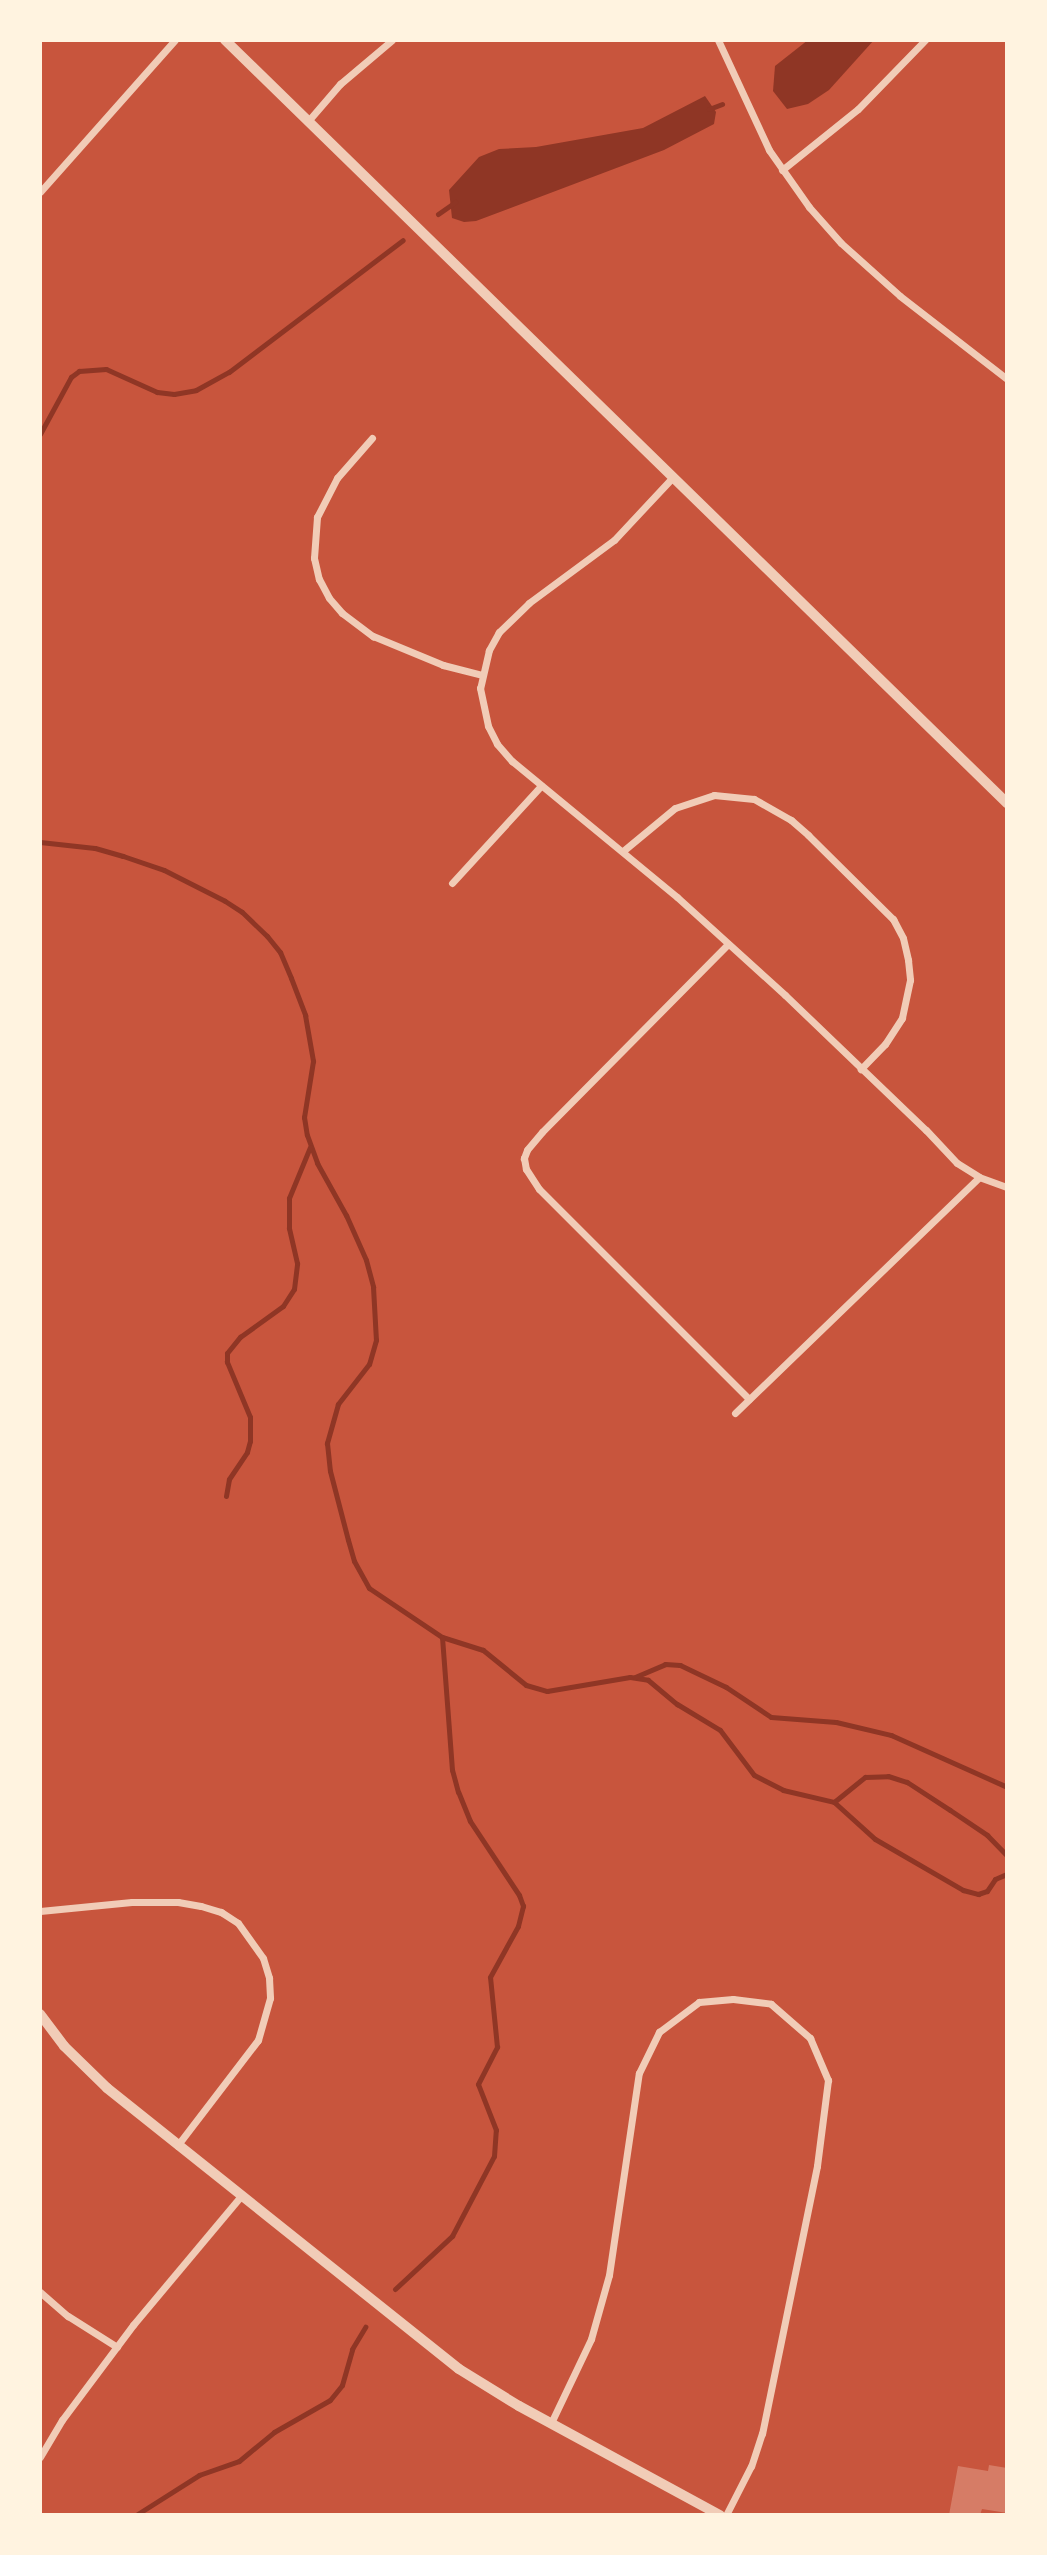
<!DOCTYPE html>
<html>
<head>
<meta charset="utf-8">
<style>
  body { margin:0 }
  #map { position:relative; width:1047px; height:2555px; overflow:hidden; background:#c8553d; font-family:"Libre Baskerville",serif }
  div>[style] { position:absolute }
  .water>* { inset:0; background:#8f3625 }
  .stream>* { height:5px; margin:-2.5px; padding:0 2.5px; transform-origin:2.5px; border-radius:2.5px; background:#8f3625 }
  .building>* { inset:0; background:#d67c66 }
  .minor>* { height:7px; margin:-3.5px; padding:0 3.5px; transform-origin:3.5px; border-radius:3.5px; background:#f1ccb7 }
  .tertiary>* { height:10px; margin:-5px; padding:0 5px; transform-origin:5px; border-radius:5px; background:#f1ccb7 }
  span { translate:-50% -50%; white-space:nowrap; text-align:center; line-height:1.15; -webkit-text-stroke:7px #fff3e0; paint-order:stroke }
  .frame { position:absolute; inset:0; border:42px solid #fff3e0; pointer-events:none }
</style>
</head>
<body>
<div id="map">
  <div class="water">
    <i style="clip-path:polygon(808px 40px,874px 40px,829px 90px,808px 104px,787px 109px,773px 91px,775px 66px)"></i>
    <i style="clip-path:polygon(705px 96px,716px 112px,714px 124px,664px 150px,476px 221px,464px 222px,452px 218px,449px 190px,479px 157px,499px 149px,536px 147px,643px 128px)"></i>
  </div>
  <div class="stream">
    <i style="left:709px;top:109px;width:14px;rotate:-21deg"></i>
    <i style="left:438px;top:214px;width:21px;rotate:-35deg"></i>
    <i style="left:40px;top:434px;width:65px;rotate:-61.5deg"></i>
    <i style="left:71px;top:377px;width:10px;rotate:-37deg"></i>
    <i style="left:79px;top:371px;width:27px;rotate:-4deg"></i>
    <i style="left:106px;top:369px;width:56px;rotate:24.3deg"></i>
    <i style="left:157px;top:392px;width:17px;rotate:7deg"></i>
    <i style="left:174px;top:394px;width:22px;rotate:-10deg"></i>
    <i style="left:196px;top:390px;width:38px;rotate:-29deg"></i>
    <i style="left:229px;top:372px;width:218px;rotate:-37.2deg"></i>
    <i style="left:40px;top:842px;width:55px;rotate:6.2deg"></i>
    <i style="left:95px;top:848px;width:29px;rotate:16deg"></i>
    <i style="left:123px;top:856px;width:43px;rotate:18.9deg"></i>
    <i style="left:164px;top:870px;width:68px;rotate:26.9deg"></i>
    <i style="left:225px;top:901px;width:20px;rotate:33deg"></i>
    <i style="left:242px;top:912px;width:35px;rotate:44deg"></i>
    <i style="left:267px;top:936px;width:21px;rotate:51deg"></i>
    <i style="left:280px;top:952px;width:28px;rotate:67deg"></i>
    <i style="left:291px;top:978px;width:40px;rotate:69deg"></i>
    <i style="left:305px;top:1015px;width:47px;rotate:80.1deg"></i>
    <i style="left:313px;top:1061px;width:57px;rotate:99.1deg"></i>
    <i style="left:304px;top:1117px;width:18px;rotate:81deg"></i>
    <i style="left:307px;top:1135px;width:30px;rotate:70deg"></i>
    <i style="left:317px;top:1163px;width:60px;rotate:60.9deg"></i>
    <i style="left:346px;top:1215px;width:49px;rotate:66deg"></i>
    <i style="left:366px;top:1260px;width:28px;rotate:75deg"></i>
    <i style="left:373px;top:1287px;width:53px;rotate:86.8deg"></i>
    <i style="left:376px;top:1340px;width:25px;rotate:106deg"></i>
    <i style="left:369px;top:1364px;width:51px;rotate:127.8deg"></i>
    <i style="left:338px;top:1404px;width:41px;rotate:105.8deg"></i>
    <i style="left:327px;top:1443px;width:28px;rotate:84deg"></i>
    <i style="left:330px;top:1471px;width:71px;rotate:75.4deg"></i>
    <i style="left:348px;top:1540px;width:22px;rotate:74deg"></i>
    <i style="left:354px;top:1561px;width:31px;rotate:61deg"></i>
    <i style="left:369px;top:1588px;width:88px;rotate:33.9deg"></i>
    <i style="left:442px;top:1637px;width:43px;rotate:17.6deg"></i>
    <i style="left:483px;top:1650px;width:55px;rotate:39.1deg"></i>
    <i style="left:526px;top:1685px;width:22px;rotate:16deg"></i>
    <i style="left:547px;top:1691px;width:84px;rotate:-9.6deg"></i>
    <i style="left:630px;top:1677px;width:18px;rotate:9deg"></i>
    <i style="left:648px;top:1680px;width:38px;rotate:40deg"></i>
    <i style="left:677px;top:1704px;width:50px;rotate:31.2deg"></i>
    <i style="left:720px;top:1730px;width:56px;rotate:52.9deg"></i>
    <i style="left:754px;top:1775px;width:33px;rotate:27deg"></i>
    <i style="left:783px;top:1790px;width:52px;rotate:13.2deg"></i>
    <i style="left:834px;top:1802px;width:55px;rotate:42.1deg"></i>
    <i style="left:875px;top:1839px;width:102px;rotate:30.1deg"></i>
    <i style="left:963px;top:1890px;width:16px;rotate:15deg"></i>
    <i style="left:978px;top:1894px;width:9px;rotate:-18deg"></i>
    <i style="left:987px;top:1891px;width:14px;rotate:-56deg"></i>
    <i style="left:995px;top:1879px;width:13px;rotate:-23deg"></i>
    <i style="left:226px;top:1496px;width:17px;rotate:-80deg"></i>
    <i style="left:229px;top:1479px;width:32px;rotate:-56deg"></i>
    <i style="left:247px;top:1452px;width:11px;rotate:-75deg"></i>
    <i style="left:250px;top:1441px;width:24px;rotate:-90deg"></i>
    <i style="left:250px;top:1417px;width:60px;rotate:-112.7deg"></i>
    <i style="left:227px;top:1362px;width:9px;rotate:-90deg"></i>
    <i style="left:227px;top:1353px;width:21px;rotate:-51deg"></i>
    <i style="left:240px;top:1337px;width:53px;rotate:-35.8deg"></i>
    <i style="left:283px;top:1306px;width:20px;rotate:-57deg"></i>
    <i style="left:294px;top:1289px;width:26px;rotate:-83deg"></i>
    <i style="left:297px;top:1263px;width:36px;rotate:-103deg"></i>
    <i style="left:289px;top:1228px;width:30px;rotate:-90deg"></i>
    <i style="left:289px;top:1198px;width:55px;rotate:-67.6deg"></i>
    <i style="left:635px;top:1677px;width:33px;rotate:-23deg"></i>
    <i style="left:665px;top:1664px;width:15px;rotate:4deg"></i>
    <i style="left:680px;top:1665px;width:51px;rotate:25.6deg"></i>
    <i style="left:726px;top:1687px;width:54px;rotate:33.7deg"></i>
    <i style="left:771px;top:1717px;width:65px;rotate:4.4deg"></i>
    <i style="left:836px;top:1722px;width:57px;rotate:13.3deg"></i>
    <i style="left:891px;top:1735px;width:127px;rotate:24.1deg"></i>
    <i style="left:834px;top:1802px;width:40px;rotate:-39deg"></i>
    <i style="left:865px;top:1777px;width:23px;rotate:-2deg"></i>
    <i style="left:888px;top:1776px;width:20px;rotate:18deg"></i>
    <i style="left:907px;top:1782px;width:51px;rotate:33.1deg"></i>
    <i style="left:950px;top:1810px;width:45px;rotate:34deg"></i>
    <i style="left:987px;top:1835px;width:29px;rotate:46deg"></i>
    <i style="left:395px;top:2289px;width:78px;rotate:-42.9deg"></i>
    <i style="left:452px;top:2236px;width:90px;rotate:-62.3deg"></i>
    <i style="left:494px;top:2156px;width:26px;rotate:-86deg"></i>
    <i style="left:496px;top:2130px;width:49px;rotate:-111.4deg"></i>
    <i style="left:478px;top:2084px;width:42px;rotate:-62.8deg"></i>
    <i style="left:497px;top:2047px;width:70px;rotate:-95.7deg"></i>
    <i style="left:490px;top:1977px;width:58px;rotate:-61.2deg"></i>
    <i style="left:518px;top:1926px;width:21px;rotate:-76deg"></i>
    <i style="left:523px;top:1906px;width:12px;rotate:-110deg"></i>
    <i style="left:519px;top:1895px;width:89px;rotate:-123.5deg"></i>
    <i style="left:470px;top:1821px;width:31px;rotate:-112deg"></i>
    <i style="left:458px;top:1792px;width:23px;rotate:-105deg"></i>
    <i style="left:452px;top:1770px;width:133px;rotate:-94.3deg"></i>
    <i style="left:136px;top:2515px;width:75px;rotate:-32.4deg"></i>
    <i style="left:199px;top:2475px;width:42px;rotate:-19.3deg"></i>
    <i style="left:239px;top:2461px;width:45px;rotate:-39.6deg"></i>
    <i style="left:274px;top:2432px;width:64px;rotate:-29.7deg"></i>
    <i style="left:330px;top:2400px;width:19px;rotate:-51deg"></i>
    <i style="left:342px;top:2385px;width:37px;rotate:-74deg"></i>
    <i style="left:352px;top:2349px;width:26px;rotate:-59deg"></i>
  </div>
  <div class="building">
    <i style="clip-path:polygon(989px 2465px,1007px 2468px,1007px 2513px,982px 2509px,980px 2515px,949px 2515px,958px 2466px,988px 2471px)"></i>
  </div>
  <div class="minor">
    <i style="left:718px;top:40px;width:121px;rotate:65.1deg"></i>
    <i style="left:769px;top:150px;width:70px;rotate:54.9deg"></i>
    <i style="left:809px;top:207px;width:48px;rotate:48.4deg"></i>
    <i style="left:841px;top:243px;width:79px;rotate:41.9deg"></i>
    <i style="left:900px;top:296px;width:135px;rotate:37.8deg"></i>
    <i style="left:309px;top:120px;width:48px;rotate:-49.3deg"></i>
    <i style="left:340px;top:84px;width:68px;rotate:-40.2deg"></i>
    <i style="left:782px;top:170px;width:97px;rotate:-38.8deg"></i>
    <i style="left:858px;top:109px;width:96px;rotate:-45.8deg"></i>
    <i style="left:40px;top:192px;width:203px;rotate:-48.4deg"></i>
    <i style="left:372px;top:438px;width:53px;rotate:131.2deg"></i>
    <i style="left:337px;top:478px;width:44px;rotate:117.1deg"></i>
    <i style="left:317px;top:517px;width:41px;rotate:94.2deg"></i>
    <i style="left:314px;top:558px;width:22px;rotate:77deg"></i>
    <i style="left:319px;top:579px;width:21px;rotate:62deg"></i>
    <i style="left:329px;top:598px;width:20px;rotate:49deg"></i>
    <i style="left:342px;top:613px;width:39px;rotate:37deg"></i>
    <i style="left:373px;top:636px;width:76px;rotate:22.5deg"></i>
    <i style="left:443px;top:665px;width:40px;rotate:14.4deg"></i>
    <i style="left:673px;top:477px;width:86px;rotate:133.1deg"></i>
    <i style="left:614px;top:540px;width:106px;rotate:143.5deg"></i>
    <i style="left:529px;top:603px;width:42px;rotate:136deg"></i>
    <i style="left:499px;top:632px;width:21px;rotate:119deg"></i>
    <i style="left:489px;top:650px;width:39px;rotate:103deg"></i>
    <i style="left:480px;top:688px;width:39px;rotate:78deg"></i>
    <i style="left:488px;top:726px;width:20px;rotate:63deg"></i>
    <i style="left:497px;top:744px;width:23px;rotate:49deg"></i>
    <i style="left:512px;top:761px;width:214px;rotate:39.5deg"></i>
    <i style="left:677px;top:897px;width:146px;rotate:42.2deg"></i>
    <i style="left:785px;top:995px;width:195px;rotate:43.8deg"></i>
    <i style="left:926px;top:1130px;width:45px;rotate:46.8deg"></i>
    <i style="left:957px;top:1163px;width:26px;rotate:32deg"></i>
    <i style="left:979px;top:1177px;width:30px;rotate:20deg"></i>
    <i style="left:623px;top:851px;width:67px;rotate:-39.6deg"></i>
    <i style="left:675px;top:808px;width:41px;rotate:-18.4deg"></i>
    <i style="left:714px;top:795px;width:40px;rotate:5.7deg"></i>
    <i style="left:754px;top:799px;width:43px;rotate:29.6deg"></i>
    <i style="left:791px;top:820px;width:23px;rotate:41deg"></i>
    <i style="left:808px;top:835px;width:120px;rotate:44.7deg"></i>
    <i style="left:893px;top:919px;width:21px;rotate:62deg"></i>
    <i style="left:903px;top:938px;width:23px;rotate:77deg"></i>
    <i style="left:908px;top:960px;width:20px;rotate:84deg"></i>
    <i style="left:910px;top:980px;width:39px;rotate:102deg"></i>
    <i style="left:902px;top:1018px;width:31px;rotate:123deg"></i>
    <i style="left:885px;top:1044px;width:35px;rotate:134deg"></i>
    <i style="left:452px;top:883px;width:132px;rotate:-47.5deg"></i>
    <i style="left:728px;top:944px;width:264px;rotate:134.7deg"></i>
    <i style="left:542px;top:1132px;width:23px;rotate:130deg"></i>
    <i style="left:527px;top:1150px;width:9px;rotate:111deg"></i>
    <i style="left:524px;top:1158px;width:11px;rotate:80deg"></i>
    <i style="left:526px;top:1169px;width:24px;rotate:57deg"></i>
    <i style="left:539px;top:1189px;width:297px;rotate:45deg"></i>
    <i style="left:735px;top:1413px;width:339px;rotate:-44deg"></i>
    <i style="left:40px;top:1911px;width:92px;rotate:-5.6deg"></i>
    <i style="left:132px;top:1902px;width:46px"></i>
    <i style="left:178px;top:1902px;width:23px;rotate:10deg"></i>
    <i style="left:201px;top:1906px;width:21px;rotate:17deg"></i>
    <i style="left:221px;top:1912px;width:20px;rotate:33deg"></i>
    <i style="left:238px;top:1923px;width:43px;rotate:54.5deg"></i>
    <i style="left:263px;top:1958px;width:21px;rotate:73deg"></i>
    <i style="left:269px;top:1978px;width:20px;rotate:87deg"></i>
    <i style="left:270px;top:1998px;width:44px;rotate:105.9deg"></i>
    <i style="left:258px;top:2040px;width:133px;rotate:127.4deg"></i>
    <i style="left:40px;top:2292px;width:37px;rotate:41deg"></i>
    <i style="left:68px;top:2316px;width:58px;rotate:32.3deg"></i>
    <i style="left:551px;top:2423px;width:93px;rotate:-64.5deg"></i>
    <i style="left:591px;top:2339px;width:66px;rotate:-74.3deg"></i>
    <i style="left:609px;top:2275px;width:204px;rotate:-81.6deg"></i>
    <i style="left:639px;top:2073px;width:46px;rotate:-64deg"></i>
    <i style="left:659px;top:2032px;width:50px;rotate:-36.9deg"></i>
    <i style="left:699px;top:2002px;width:34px;rotate:-5deg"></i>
    <i style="left:733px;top:1999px;width:38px;rotate:7deg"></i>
    <i style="left:771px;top:2004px;width:52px;rotate:41.1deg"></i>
    <i style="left:810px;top:2038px;width:46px;rotate:66.8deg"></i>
    <i style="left:828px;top:2080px;width:87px;rotate:97.3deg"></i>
    <i style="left:817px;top:2166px;width:273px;rotate:101.6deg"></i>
    <i style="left:762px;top:2433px;width:35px;rotate:108deg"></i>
    <i style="left:751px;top:2466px;width:55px;rotate:117deg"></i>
    <i style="left:40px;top:2457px;width:43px;rotate:-59.3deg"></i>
    <i style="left:62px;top:2420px;width:119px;rotate:-53.2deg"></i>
    <i style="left:133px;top:2325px;width:167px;rotate:-50.1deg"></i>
  </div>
  <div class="tertiary">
    <i style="left:225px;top:40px;width:1093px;rotate:44.3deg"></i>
    <i style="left:40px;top:2014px;width:40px;rotate:53deg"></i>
    <i style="left:64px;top:2046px;width:60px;rotate:44.3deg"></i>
    <i style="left:107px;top:2088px;width:450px;rotate:38.6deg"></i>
    <i style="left:459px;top:2369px;width:70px;rotate:31.7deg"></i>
    <i style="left:519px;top:2406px;width:229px;rotate:28.5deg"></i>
  </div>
  <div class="frame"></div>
</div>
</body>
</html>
